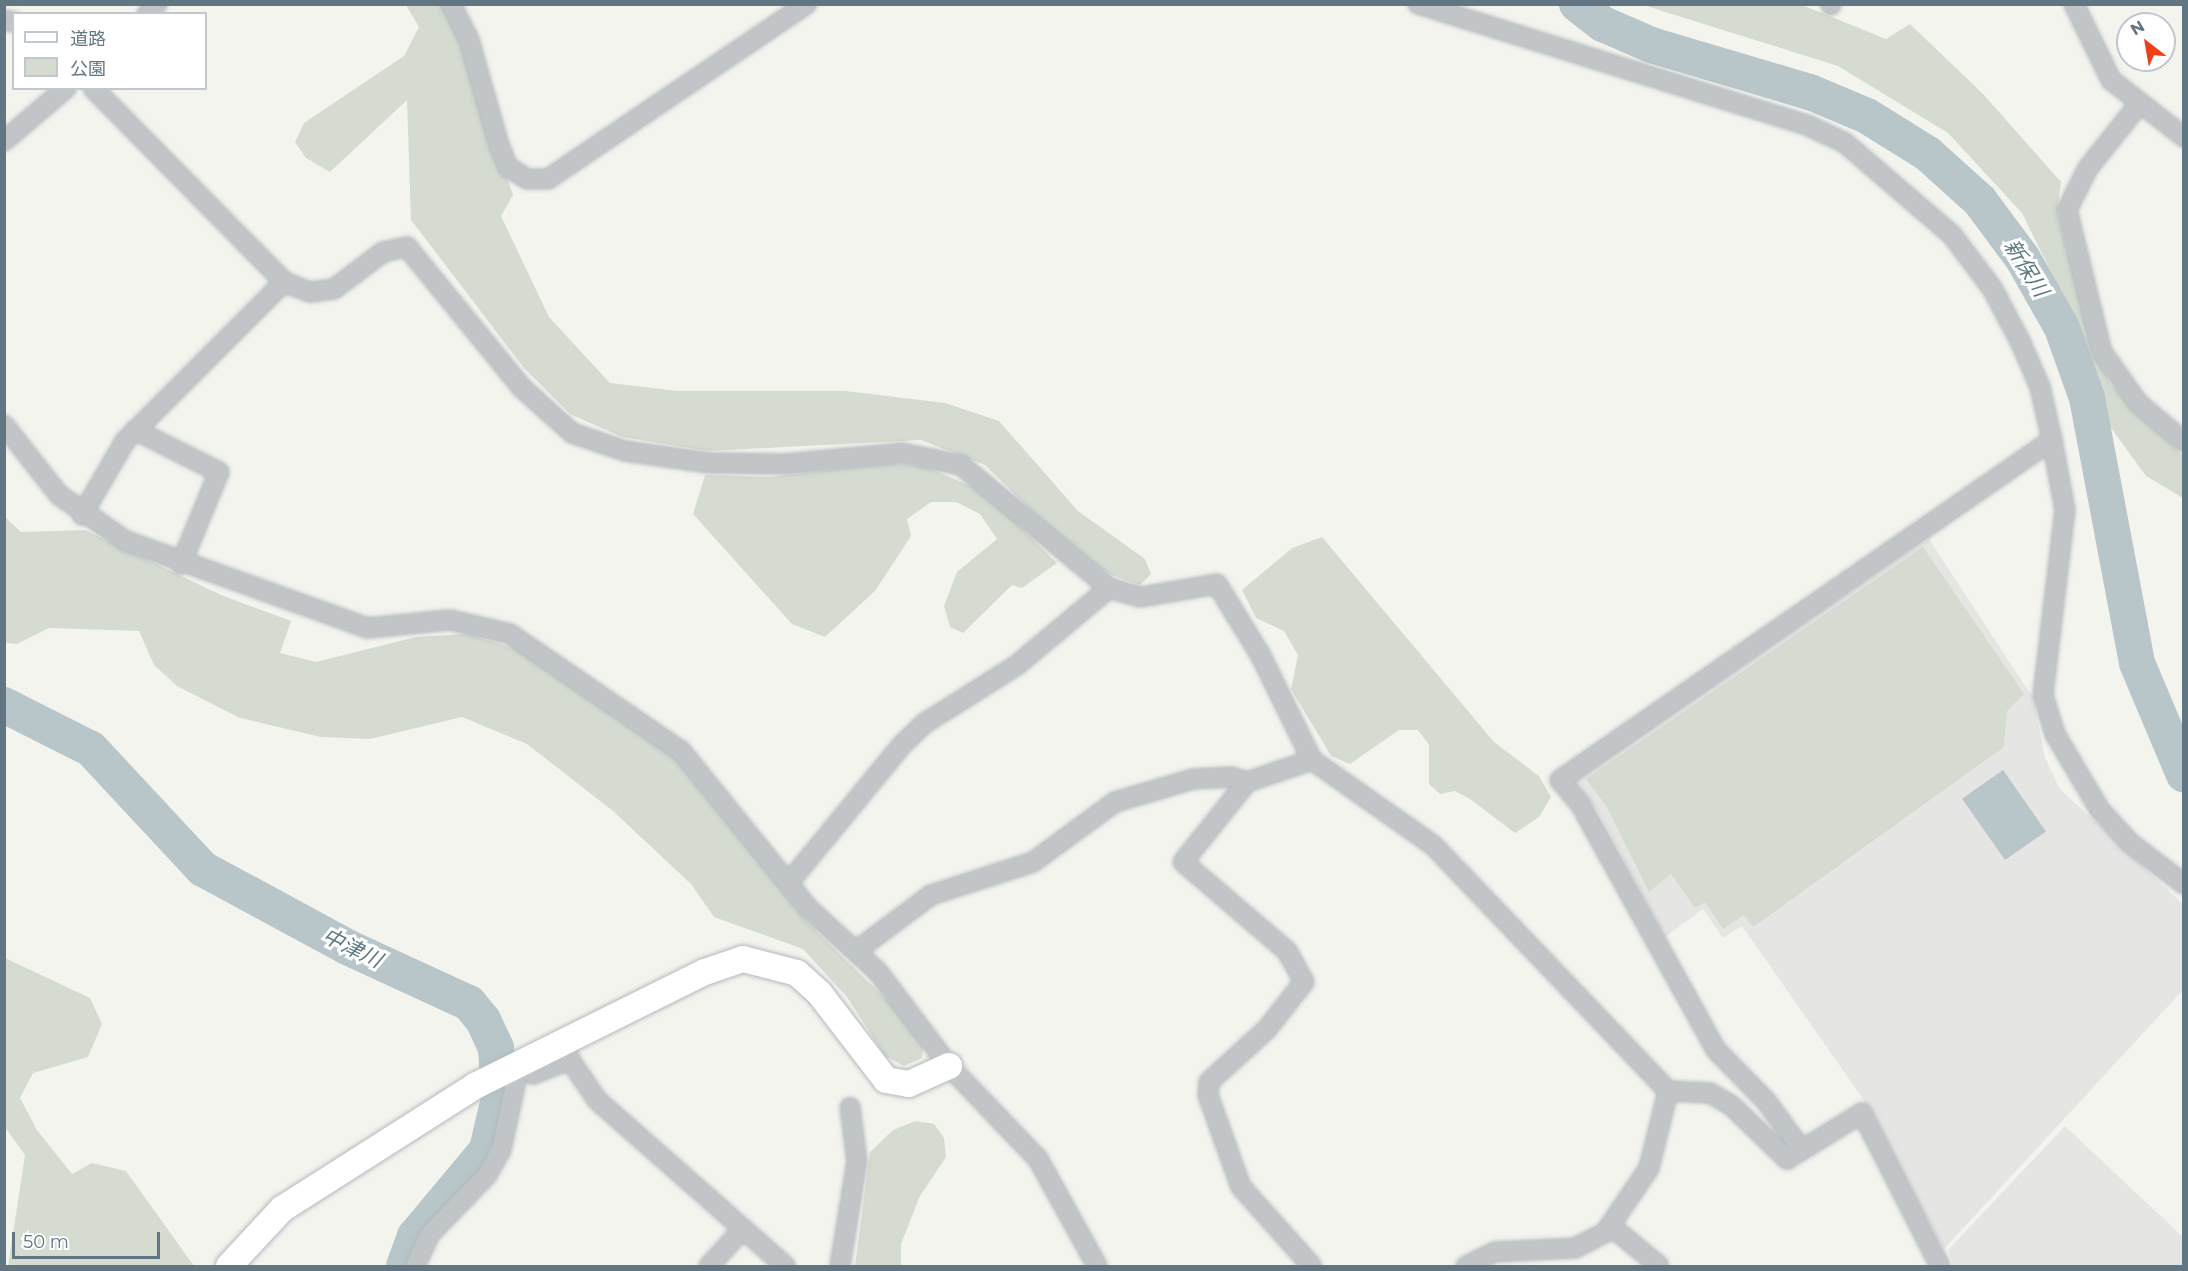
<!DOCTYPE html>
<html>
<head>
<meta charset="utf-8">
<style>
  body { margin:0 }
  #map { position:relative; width:2188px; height:1271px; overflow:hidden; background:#f4f4ef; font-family:Montserrat,"Noto Sans JP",sans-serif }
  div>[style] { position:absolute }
  .built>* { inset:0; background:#e5e5e3 }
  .green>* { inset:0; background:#d5dbd0 }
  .water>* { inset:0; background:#b8c6ca; transform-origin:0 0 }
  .river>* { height:36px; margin:-18px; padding:0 18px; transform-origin:18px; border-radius:18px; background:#b8c6ca }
  .roads { filter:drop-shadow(0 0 2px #b3b9bd) drop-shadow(0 0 2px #b3b9bd) }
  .street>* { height:18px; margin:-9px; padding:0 9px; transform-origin:9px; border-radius:9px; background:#c1c5c8 }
  .secondary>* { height:26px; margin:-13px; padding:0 13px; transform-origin:13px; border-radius:13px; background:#fff }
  span { translate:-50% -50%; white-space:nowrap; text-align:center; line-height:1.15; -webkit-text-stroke:6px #fff; paint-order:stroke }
  .water-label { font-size:21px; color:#5c7880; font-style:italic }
  .frame { position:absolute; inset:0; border:6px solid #617583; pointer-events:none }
  .legend { position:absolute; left:12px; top:12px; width:195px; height:78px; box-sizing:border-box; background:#fff; border:2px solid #c0c8cd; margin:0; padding:8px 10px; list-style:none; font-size:18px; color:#617583 }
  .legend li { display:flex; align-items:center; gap:12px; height:30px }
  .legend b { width:30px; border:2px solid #c0c8cd }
  .north { position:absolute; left:2116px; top:12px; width:60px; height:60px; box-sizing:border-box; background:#fff; border:2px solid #c0c8cd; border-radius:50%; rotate:329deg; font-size:16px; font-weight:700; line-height:24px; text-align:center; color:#617583 }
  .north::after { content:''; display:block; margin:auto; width:21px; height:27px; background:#ee3f16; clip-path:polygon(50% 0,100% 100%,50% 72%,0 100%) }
  .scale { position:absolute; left:12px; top:1232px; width:148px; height:27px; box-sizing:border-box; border:3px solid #617583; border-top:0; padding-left:8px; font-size:18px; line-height:21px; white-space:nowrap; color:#617583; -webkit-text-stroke:4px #fff; paint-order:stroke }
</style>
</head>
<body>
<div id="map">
  <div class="built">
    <i style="clip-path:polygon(1929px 539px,2033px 698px,2045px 758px,2060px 789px,2183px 904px,2183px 990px,1944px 1249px,1863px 1099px,1742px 926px,1723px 938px,1703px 909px,1665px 937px,1598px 811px,1573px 780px)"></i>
    <i style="clip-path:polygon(2065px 1126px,2183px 1237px,2183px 1266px,1954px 1266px,1948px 1250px)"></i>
  </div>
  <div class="green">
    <i style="clip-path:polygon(406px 5px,443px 5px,455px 22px,513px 195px,501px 216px,549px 317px,610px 383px,678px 391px,846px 391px,945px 403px,999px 421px,1078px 511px,1145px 559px,1151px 574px,1140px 585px,1111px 575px,1065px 544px,985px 465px,921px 440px,708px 451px,622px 437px,570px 414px,524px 368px,411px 220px,407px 100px,330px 172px,306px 158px,295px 142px,304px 123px,404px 56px,419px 27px)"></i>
    <i style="clip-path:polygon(1643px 5px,1802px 5px,1886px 39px,1910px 24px,1983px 94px,2061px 182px,2057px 213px,2094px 352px,2111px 385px,2183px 456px,2183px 498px,2146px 476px,2106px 421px,2052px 274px,2022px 213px,1948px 133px,1838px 66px)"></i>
    <i style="clip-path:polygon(892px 463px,926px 467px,983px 491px,1057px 563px,1022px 588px,1012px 585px,963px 633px,950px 627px,944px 606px,957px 572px,997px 539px,980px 514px,956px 502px,931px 502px,907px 519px,911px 536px,875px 591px,825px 637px,792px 624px,693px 514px,705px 475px,769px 477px)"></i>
    <i style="clip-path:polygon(4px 516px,21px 532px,85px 530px,221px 595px,291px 621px,280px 653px,316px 662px,416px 637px,467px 634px,517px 649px,684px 764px,806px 921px,894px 1007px,923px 1047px,922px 1058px,904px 1066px,885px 1056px,847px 997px,803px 949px,714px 917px,691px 884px,613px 811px,527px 744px,462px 717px,370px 739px,321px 737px,240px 718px,177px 686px,154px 665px,139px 631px,49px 628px,17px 644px,5px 643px)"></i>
    <i style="clip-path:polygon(1322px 537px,1494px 742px,1539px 776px,1551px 797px,1539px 817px,1515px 833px,1470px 799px,1455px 791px,1440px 794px,1429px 784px,1429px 745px,1418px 730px,1399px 730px,1350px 764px,1331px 756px,1291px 689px,1298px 655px,1284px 631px,1256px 618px,1242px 590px,1292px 548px)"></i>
    <i style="clip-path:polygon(1923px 547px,2024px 694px,2007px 711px,2004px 747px,1753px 927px,1744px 915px,1723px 929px,1705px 902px,1695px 908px,1671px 874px,1649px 892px,1607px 807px,1586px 779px)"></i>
    <i style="clip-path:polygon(5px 958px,90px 998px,102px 1024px,88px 1057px,33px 1073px,20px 1098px,37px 1130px,72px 1174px,92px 1163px,126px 1171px,194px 1266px,8px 1266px,25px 1155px,5px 1127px)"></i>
    <i style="clip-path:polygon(916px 1121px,934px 1124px,944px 1138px,946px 1157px,920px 1196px,901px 1244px,901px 1266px,855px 1266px,870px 1152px,893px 1130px)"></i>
  </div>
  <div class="water">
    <i style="left:2003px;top:770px;width:75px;height:50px;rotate:55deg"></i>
  </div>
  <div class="river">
    <i style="left:1577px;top:4px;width:33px;rotate:38deg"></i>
    <i style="left:1603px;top:24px;width:52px;rotate:23.6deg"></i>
    <i style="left:1651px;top:45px;width:166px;rotate:16.5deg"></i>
    <i style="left:1810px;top:92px;width:62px;rotate:22.8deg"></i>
    <i style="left:1867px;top:116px;width:72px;rotate:31.9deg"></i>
    <i style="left:1928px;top:154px;width:70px;rotate:42.1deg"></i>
    <i style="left:1980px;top:201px;width:72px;rotate:53.4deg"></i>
    <i style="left:2023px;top:259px;width:79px;rotate:60.5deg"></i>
    <i style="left:2062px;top:328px;width:74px;rotate:70.3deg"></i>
    <i style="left:2087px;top:398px;width:270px;rotate:79.3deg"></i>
    <i style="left:2137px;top:663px;width:121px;rotate:67.2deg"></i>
    <i style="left:4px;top:705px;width:97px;rotate:26.8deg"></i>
    <i style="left:91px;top:749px;width:164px;rotate:47deg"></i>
    <i style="left:203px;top:869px;width:164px;rotate:28.4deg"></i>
    <i style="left:347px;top:947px;width:134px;rotate:24.7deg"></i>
    <i style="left:469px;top:1003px;width:22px;rotate:51deg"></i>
    <i style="left:483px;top:1020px;width:31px;rotate:65deg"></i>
    <i style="left:496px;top:1048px;width:50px;rotate:86.6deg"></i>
    <i style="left:499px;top:1098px;width:53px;rotate:103deg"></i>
    <i style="left:487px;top:1150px;width:112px;rotate:129.9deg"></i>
    <i style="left:415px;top:1236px;width:32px;rotate:110deg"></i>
  </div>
  <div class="roads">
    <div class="street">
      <i style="left:451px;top:4px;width:40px;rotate:63.4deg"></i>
      <i style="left:469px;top:40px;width:109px;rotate:74.1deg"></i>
      <i style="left:499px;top:145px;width:24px;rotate:68deg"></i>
      <i style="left:508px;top:167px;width:22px;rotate:32deg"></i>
      <i style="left:527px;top:179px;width:21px"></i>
      <i style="left:548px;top:179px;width:312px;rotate:-34.1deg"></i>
      <i style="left:1418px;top:4px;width:407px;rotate:17.3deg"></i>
      <i style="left:1807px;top:125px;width:42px;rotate:25.3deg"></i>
      <i style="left:1845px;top:143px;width:141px;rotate:40.7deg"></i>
      <i style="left:1952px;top:235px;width:66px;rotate:53deg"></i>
      <i style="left:1992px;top:288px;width:60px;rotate:62.2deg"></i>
      <i style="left:2020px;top:341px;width:50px;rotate:66.5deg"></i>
      <i style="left:2040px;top:387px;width:54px;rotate:77.2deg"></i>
      <i style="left:2052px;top:440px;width:71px;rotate:79.5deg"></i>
      <i style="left:2065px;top:510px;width:186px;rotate:96.8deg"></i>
      <i style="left:2043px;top:695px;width:41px;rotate:72.9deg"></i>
      <i style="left:2055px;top:734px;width:88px;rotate:59.4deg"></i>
      <i style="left:2100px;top:810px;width:45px;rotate:47.7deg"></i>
      <i style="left:2130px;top:843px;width:68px;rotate:37.2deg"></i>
      <i style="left:2074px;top:4px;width:85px;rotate:64deg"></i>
      <i style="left:2111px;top:80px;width:93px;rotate:38deg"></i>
      <i style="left:1831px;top:5px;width:1px;rotate:-90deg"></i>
      <i style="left:147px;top:14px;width:14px;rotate:-45deg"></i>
      <i style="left:4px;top:20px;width:10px;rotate:11deg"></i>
      <i style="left:93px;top:88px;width:272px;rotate:45.4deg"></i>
      <i style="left:2140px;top:103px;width:83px;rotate:128.7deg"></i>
      <i style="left:2088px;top:168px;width:47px;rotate:116.6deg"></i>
      <i style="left:2067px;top:210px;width:146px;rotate:76.2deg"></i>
      <i style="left:2102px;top:352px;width:62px;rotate:54.8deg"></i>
      <i style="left:2138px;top:403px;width:60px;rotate:40.3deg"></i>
      <i style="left:4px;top:141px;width:82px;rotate:-40.5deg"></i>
      <i style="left:4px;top:425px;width:89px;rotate:51.8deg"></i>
      <i style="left:59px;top:495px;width:81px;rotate:34.5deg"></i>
      <i style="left:126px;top:541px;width:256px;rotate:19.8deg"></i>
      <i style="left:367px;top:628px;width:83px;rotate:-5.5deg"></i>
      <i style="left:450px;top:620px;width:62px;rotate:13.1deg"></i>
      <i style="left:510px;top:634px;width:207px;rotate:34.4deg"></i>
      <i style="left:681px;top:751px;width:203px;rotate:51deg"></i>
      <i style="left:809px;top:909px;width:93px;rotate:42.4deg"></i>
      <i style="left:878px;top:972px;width:118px;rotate:52.9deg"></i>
      <i style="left:949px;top:1066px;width:129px;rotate:46.3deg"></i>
      <i style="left:1038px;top:1159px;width:122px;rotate:61.1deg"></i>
      <i style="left:135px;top:430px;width:94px;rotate:26.6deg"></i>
      <i style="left:219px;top:472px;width:100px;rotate:112.4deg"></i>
      <i style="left:82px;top:515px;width:86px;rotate:-59.8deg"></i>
      <i style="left:125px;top:441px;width:225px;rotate:-45deg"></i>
      <i style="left:284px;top:282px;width:28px;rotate:21deg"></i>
      <i style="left:310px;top:292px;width:24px;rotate:-7deg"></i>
      <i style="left:334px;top:289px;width:61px;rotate:-37.1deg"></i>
      <i style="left:383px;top:252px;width:25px;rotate:-12deg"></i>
      <i style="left:407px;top:247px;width:181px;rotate:50.8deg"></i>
      <i style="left:521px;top:387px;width:69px;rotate:42deg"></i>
      <i style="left:572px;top:433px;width:56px;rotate:18.8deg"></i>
      <i style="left:625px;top:451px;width:86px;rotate:8deg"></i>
      <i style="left:710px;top:463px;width:76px;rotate:0.8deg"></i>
      <i style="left:786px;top:464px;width:117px;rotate:-5.4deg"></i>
      <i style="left:902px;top:453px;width:60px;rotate:11.5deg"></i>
      <i style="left:961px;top:465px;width:192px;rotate:39.7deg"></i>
      <i style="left:1247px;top:782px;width:102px;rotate:128.7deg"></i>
      <i style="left:1183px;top:862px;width:137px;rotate:40.6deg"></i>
      <i style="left:1287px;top:951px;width:35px;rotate:61deg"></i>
      <i style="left:1304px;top:982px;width:60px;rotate:128.2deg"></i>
      <i style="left:1267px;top:1029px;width:79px;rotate:137.6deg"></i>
      <i style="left:1209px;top:1082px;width:13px;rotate:94deg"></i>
      <i style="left:1208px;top:1095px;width:98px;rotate:70.3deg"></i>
      <i style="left:1241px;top:1187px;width:106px;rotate:48.1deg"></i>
      <i style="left:791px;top:880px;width:175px;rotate:-50.6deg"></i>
      <i style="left:902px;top:745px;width:32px;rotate:-44deg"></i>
      <i style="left:925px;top:723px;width:109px;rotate:-32.2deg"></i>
      <i style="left:1017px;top:665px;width:120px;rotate:-39.9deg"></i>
      <i style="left:1109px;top:588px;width:33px;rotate:16deg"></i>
      <i style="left:1141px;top:597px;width:77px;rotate:-9.7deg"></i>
      <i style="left:1217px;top:584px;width:84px;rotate:58.6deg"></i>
      <i style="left:1261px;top:656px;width:116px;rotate:63.9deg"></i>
      <i style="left:856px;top:951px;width:94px;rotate:-36.7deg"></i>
      <i style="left:931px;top:895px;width:107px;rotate:-17.9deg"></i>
      <i style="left:1033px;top:862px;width:102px;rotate:-36.2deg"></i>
      <i style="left:1115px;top:802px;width:81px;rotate:-16.4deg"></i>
      <i style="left:1193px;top:779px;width:39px;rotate:-3deg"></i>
      <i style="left:1232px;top:777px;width:16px;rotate:18deg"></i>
      <i style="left:1247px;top:782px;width:69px;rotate:-18.7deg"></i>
      <i style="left:1312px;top:760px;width:148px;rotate:35.1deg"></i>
      <i style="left:1433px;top:845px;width:340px;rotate:46.3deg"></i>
      <i style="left:1668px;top:1091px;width:42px;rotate:2.7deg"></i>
      <i style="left:1710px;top:1093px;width:24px;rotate:30deg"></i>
      <i style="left:1731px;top:1105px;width:78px;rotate:44deg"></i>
      <i style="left:1787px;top:1159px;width:88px;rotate:-31.5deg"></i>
      <i style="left:1862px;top:1113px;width:172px;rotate:63deg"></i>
      <i style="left:520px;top:1062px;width:18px;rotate:43deg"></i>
      <i style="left:533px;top:1074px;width:40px;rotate:-21deg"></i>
      <i style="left:570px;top:1060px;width:48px;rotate:56deg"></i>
      <i style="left:597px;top:1100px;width:251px;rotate:41.4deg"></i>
      <i style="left:1802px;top:1150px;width:61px;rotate:-126.3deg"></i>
      <i style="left:1766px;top:1101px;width:71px;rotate:-134.4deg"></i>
      <i style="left:1716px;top:1050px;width:281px;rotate:-118.9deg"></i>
      <i style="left:1580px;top:804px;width:31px;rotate:-130deg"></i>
      <i style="left:1560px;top:780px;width:598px;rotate:-34.65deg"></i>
      <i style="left:1611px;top:1226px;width:62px;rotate:39.8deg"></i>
      <i style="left:415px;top:1266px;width:35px;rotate:-65deg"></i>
      <i style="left:430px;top:1234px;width:82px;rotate:-46deg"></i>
      <i style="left:487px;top:1175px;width:29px;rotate:-61deg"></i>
      <i style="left:501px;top:1150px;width:90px;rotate:-77.8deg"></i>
      <i style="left:709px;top:1266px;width:49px;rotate:-47.5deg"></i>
      <i style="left:840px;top:1266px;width:106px;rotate:-80.8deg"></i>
      <i style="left:857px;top:1161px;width:54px;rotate:-97.4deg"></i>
      <i style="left:1466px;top:1266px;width:32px;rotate:-26deg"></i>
      <i style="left:1495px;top:1252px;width:80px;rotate:-2.9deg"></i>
      <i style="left:1575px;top:1248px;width:34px;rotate:-27deg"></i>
      <i style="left:1605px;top:1233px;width:78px;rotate:-55.9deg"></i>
      <i style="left:1649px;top:1168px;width:79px;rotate:-76.1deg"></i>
    </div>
    <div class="secondary">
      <i style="left:229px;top:1266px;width:78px;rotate:-47.1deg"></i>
      <i style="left:282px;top:1209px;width:229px;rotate:-32.5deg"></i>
      <i style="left:475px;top:1086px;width:257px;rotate:-26.4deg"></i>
      <i style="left:705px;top:972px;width:40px;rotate:-18.9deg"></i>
      <i style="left:743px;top:959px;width:56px;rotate:14.5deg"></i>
      <i style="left:797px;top:973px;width:31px;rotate:42deg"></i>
      <i style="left:820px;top:994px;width:108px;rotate:52.5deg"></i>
      <i style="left:886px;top:1080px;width:23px;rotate:10deg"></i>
      <i style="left:909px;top:1084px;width:44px;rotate:-24.2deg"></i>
    </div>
  </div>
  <div class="water-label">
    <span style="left:2026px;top:268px;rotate:58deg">新保川</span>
    <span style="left:352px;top:948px;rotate:26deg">中津川</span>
  </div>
  <div class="frame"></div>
  <ul class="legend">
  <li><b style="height:8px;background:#fff"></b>道路</li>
  <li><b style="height:16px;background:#d5dbd0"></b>公園</li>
  </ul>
  <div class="north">N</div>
  <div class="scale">50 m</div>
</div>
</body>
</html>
